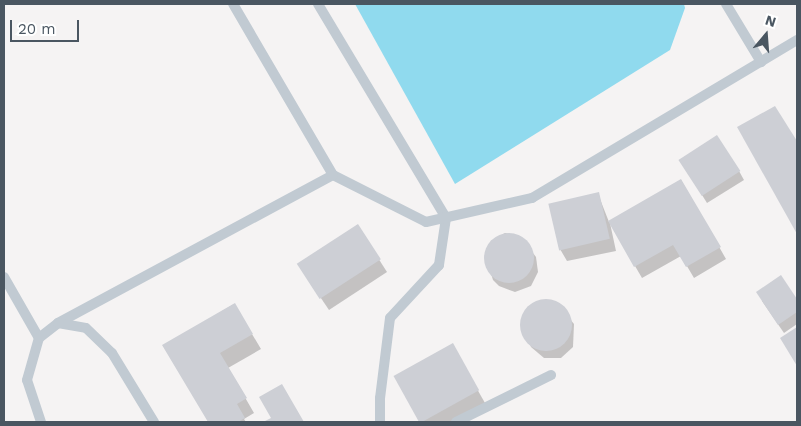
<!DOCTYPE html>
<html>
<head>
<meta charset="utf-8">
<style>
  body { margin:0 }
  #map { position:relative; width:801px; height:426px; overflow:hidden; background:#f5f3f3; font-family:"Work Sans",sans-serif }
  div>[style] { position:absolute }
  .water>* { inset:0; background:#90daee }
  .shadow>* { inset:0; background:#0003 }
  .building>* { inset:0; background:#cdcfd5; transform-origin:0 0 }
  .round { border-radius:50% }
  .lane>* { height:10px; margin:-5px; padding:0 5px; transform-origin:5px; border-radius:5px; background:#c1cad2 }
  span { translate:-50% -50%; white-space:nowrap; text-align:center; line-height:1.15; -webkit-text-stroke:4px #fff; paint-order:stroke }
  .frame { position:absolute; inset:0; border:5px solid #4a5661; pointer-events:none }
  .north { position:absolute; left:741px; top:10px; width:50px; height:50px; -webkit-text-stroke:4px #fff; paint-order:stroke; rotate:18deg; font-size:14px; font-weight:700; line-height:20px; text-align:center; color:#4a5661 }
  .north::after { content:''; display:block; margin:auto; width:18px; height:22px; background:#4a5661; clip-path:polygon(50% 0,100% 100%,50% 72%,0 100%) }
  .scale { position:absolute; left:10px; top:20px; width:69px; height:22px; box-sizing:border-box; border:2px solid #4a5661; border-top:0; padding-left:6px; font-size:15px; line-height:18px; white-space:nowrap; color:#4a5661; -webkit-text-stroke:4px #fff; paint-order:stroke }
</style>
</head>
<body>
<div id="map">
  <div class="water">
    <i style="clip-path:polygon(355px 4px,684px 4px,685px 8px,670px 50px,455px 184px)"></i>
  </div>
  <div class="shadow">
    <i style="clip-path:polygon(774px 108px,797px 144px,797px 232px,739px 128px)"></i>
    <i style="clip-path:polygon(685px 168px,739px 171px,744px 180px,707px 203px)"></i>
    <i style="clip-path:polygon(681px 180px,726px 259px,694px 278px,681px 256px,642px 278px,610px 223px,616px 251px,567px 261px,560px 249px,598px 194px,609px 222px)"></i>
    <i style="clip-path:polygon(357px 225px,387px 272px,329px 310px,306px 276px)"></i>
    <i style="clip-path:polygon(505px 233px,520px 236px,536px 257px,538px 272px,531px 286px,515px 292px,499px 286px,493px 280px,485px 255px,491px 241px)"></i>
    <i style="clip-path:polygon(781px 277px,797px 301px,797px 324px,784px 333px,762px 301px)"></i>
    <i style="clip-path:polygon(550px 301px,558px 304px,574px 324px,573px 347px,561px 358px,544px 358px,531px 347px,522px 323px,535px 304px)"></i>
    <i style="clip-path:polygon(234px 304px,261px 349px,228px 368px,254px 413px,244px 419px,246px 422px,209px 422px,164px 346px)"></i>
    <i style="clip-path:polygon(452px 345px,485px 403px,450px 422px,422px 422px,396px 376px)"></i>
  </div>
  <div class="building">
    <i style="clip-path:polygon(775px 106px,797px 141px,797px 234px,737px 127px)"></i>
    <i style="left:717px;top:135px;width:43px;height:46px;rotate:57deg"></i>
    <i style="clip-path:polygon(681px 179px,721px 247px,686px 267px,673px 245px,634px 267px,608px 221px)"></i>
    <i style="left:599px;top:192px;width:48px;height:52px;rotate:77deg"></i>
    <i style="left:358px;top:224px;width:42px;height:73px;rotate:57deg"></i>
    <i class="round" style="left:484px;top:233px;width:50px;height:50px"></i>
    <i style="clip-path:polygon(781px 275px,797px 299px,797px 312px,778px 325px,756px 292px)"></i>
    <i class="round" style="left:520px;top:299px;width:52px;height:52px"></i>
    <i style="clip-path:polygon(235px 303px,253px 334px,220px 353px,247px 398px,237px 404px,245px 418px,238px 422px,208px 422px,162px 345px)"></i>
    <i style="clip-path:polygon(797px 327px,797px 366px,780px 338px)"></i>
    <i style="left:453px;top:343px;width:54px;height:68px;rotate:61deg"></i>
    <i style="clip-path:polygon(282px 384px,304px 422px,263px 422px,271px 418px,259px 397px)"></i>
  </div>
  <div class="lane">
    <i style="left:318px;top:4px;width:249px;rotate:59.1deg"></i>
    <i style="left:446px;top:218px;width:48px;rotate:98.5deg"></i>
    <i style="left:439px;top:265px;width:72px;rotate:132.8deg"></i>
    <i style="left:390px;top:318px;width:81px;rotate:97.1deg"></i>
    <i style="left:380px;top:398px;width:24px;rotate:90deg"></i>
    <i style="left:726px;top:4px;width:68px;rotate:58.9deg"></i>
    <i style="left:333px;top:175px;width:104px;rotate:26.8deg"></i>
    <i style="left:426px;top:222px;width:109px;rotate:-12.8deg"></i>
    <i style="left:532px;top:198px;width:309px;rotate:-30.8deg"></i>
    <i style="left:4px;top:277px;width:70px;rotate:60.2deg"></i>
    <i style="left:58px;top:323px;width:312px;rotate:-28.3deg"></i>
    <i style="left:333px;top:175px;width:198px;rotate:-120.3deg"></i>
    <i style="left:41px;top:422px;width:44px;rotate:-108.4deg"></i>
    <i style="left:27px;top:380px;width:44px;rotate:-74.1deg"></i>
    <i style="left:39px;top:338px;width:24px;rotate:-38deg"></i>
    <i style="left:58px;top:323px;width:28px;rotate:10deg"></i>
    <i style="left:86px;top:328px;width:36px;rotate:44deg"></i>
    <i style="left:112px;top:353px;width:81px;rotate:58.7deg"></i>
    <i style="left:456px;top:422px;width:106px;rotate:-26.3deg"></i>
  </div>
  <div class="frame"></div>
  <div class="north">N</div>
  <div class="scale">20 m</div>
</div>
</body>
</html>
